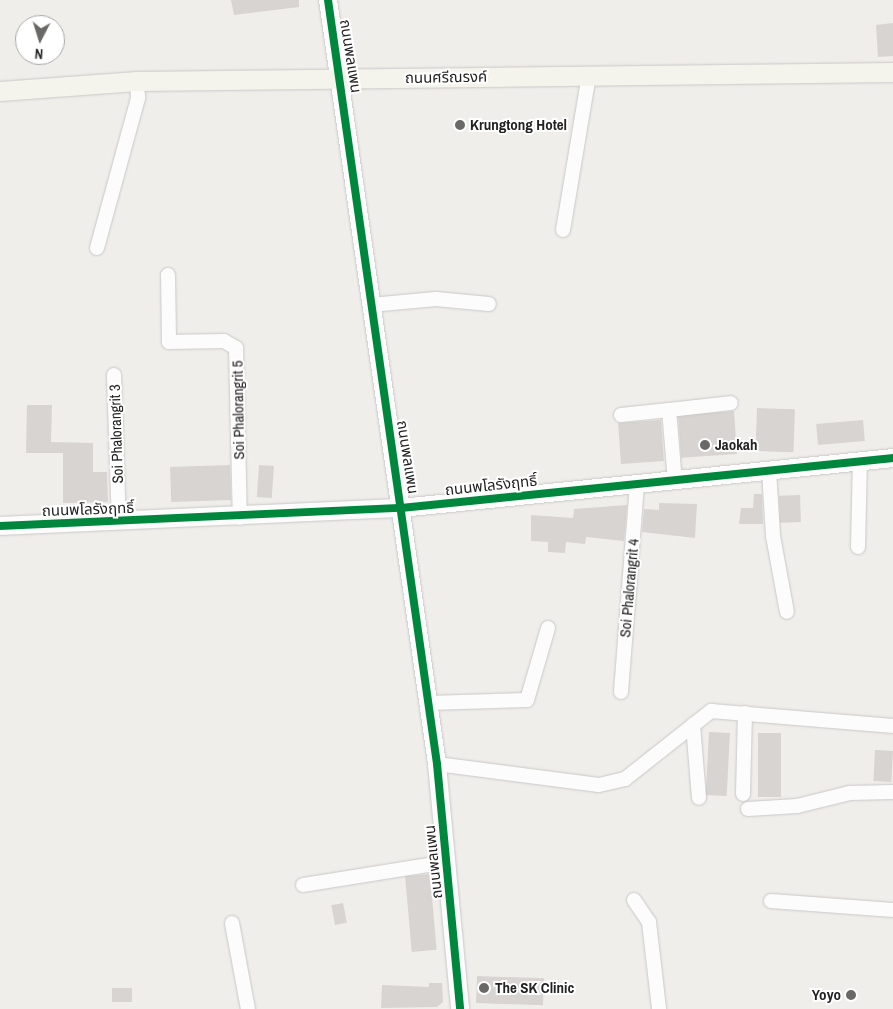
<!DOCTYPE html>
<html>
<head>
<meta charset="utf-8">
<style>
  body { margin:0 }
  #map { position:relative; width:893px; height:1009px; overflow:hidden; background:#f0eeeb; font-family:"Archivo Narrow","Noto Sans Thai",sans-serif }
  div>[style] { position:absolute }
  .building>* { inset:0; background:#d7d4d2; transform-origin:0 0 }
  .roads { filter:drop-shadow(0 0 1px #c9c8c7) drop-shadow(0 0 1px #c9c8c7) }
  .minor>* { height:14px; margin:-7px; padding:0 7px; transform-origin:7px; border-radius:7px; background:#fdfcfc }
  .tertiary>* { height:18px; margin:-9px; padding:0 9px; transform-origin:9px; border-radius:9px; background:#fdfcfc }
  .secondary>* { height:19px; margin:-9.5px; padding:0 9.5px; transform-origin:9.5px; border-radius:9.5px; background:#f4f4ed }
  .cycleway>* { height:8px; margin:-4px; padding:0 4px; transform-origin:4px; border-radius:4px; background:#00873e }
  .dots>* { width:14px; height:14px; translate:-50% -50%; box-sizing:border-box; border:2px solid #fff; border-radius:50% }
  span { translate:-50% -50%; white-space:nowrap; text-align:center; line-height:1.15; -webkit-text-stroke:4px #fff; paint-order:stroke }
  .street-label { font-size:15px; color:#222 }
  .poi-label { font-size:15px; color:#222; font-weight:700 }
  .left { translate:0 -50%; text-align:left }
  .right { translate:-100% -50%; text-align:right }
  .north { position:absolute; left:15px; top:15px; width:50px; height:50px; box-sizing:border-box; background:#fff; border:1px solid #a7a7a7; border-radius:50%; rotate:185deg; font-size:14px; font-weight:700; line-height:20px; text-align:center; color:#222 }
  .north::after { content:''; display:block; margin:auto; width:18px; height:22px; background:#6a6968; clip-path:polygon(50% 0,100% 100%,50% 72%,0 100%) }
</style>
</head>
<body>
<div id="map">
  <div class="building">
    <i style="clip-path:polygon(231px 0,299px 0,299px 7px,234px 15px)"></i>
    <i style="clip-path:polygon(893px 23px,893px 56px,878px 57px,876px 25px)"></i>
    <i style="clip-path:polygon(27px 405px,52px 405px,51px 442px,93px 443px,93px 472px,107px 472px,108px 502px,63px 503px,63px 453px,26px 453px)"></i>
    <i style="left:757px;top:408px;width:38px;height:43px;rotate:2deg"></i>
    <i style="left:734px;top:411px;width:43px;height:56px;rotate:86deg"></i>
    <i style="left:661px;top:420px;width:41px;height:43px;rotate:86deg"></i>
    <i style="left:863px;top:420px;width:21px;height:47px;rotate:85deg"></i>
    <i style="left:230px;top:465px;width:35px;height:60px;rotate:88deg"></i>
    <i style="left:259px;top:465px;width:15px;height:32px;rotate:4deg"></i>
    <i style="clip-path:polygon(754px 494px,762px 494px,763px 524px,739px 524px,741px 508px,753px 508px)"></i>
    <i style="left:800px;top:495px;width:27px;height:21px;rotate:88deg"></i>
    <i style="clip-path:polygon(659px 503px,697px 504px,695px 538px,642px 532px,644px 509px,659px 510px)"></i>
    <i style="clip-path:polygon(627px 505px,624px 541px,586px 537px,585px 544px,566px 542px,565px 553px,548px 552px,548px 542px,531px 541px,531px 515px,573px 518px,574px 509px)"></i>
    <i style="left:709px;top:732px;width:21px;height:63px;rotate:3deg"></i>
    <i style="left:758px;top:733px;width:23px;height:64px"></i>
    <i style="left:875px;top:750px;width:18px;height:31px;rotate:3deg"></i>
    <i style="left:430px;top:874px;width:76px;height:25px;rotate:85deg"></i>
    <i style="left:343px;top:903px;width:20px;height:12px;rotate:79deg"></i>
    <i style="left:477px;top:976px;width:67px;height:27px;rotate:2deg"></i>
    <i style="clip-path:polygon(429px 983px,442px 983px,443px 1002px,437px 1007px,381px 1008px,382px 985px,429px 987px)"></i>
    <i style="left:112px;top:988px;width:20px;height:14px"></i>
  </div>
  <div class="roads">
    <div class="minor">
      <i style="left:563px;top:230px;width:158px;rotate:-80.5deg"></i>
      <i style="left:97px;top:248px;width:156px;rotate:-74.7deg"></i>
      <i style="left:138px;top:98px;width:17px;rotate:-93deg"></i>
      <i style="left:168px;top:275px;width:67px;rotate:89.1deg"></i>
      <i style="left:169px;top:342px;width:55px;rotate:-1deg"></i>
      <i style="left:224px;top:341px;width:14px;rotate:30deg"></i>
      <i style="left:236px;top:348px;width:170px;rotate:88.7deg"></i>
      <i style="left:371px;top:305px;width:65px;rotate:-5.3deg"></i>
      <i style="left:436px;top:299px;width:53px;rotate:5.4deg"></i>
      <i style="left:114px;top:375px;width:147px;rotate:88.1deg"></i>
      <i style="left:669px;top:410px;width:62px;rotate:-6.4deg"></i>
      <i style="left:621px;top:415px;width:48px;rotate:-5.9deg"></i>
      <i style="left:669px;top:410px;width:71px;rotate:85.2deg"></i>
      <i style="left:769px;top:470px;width:66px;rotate:86.5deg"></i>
      <i style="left:773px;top:536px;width:77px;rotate:79.6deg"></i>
      <i style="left:858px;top:547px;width:86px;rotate:-88.7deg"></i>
      <i style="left:621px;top:692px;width:208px;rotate:-85.6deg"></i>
      <i style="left:429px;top:703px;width:98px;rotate:-1.8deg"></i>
      <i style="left:527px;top:700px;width:75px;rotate:-73.7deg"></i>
      <i style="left:693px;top:725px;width:73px;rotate:85.3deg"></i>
      <i style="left:437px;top:764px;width:163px;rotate:7.4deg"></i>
      <i style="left:599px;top:785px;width:27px;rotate:-13deg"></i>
      <i style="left:625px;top:779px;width:110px;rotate:-38.3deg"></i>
      <i style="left:711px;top:711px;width:183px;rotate:4.7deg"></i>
      <i style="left:743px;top:794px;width:81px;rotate:-88.6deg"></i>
      <i style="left:748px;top:809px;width:49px;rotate:-3.5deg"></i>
      <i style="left:797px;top:806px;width:55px;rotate:-13.8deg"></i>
      <i style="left:850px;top:793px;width:43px;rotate:-1.3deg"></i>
      <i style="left:303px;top:885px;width:146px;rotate:-9.1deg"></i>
      <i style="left:634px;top:900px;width:27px;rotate:56deg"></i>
      <i style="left:649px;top:922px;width:88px;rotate:83.4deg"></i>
      <i style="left:771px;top:901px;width:122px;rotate:4.2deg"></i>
      <i style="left:232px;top:923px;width:87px;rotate:79.5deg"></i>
    </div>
    <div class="tertiary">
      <i style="left:328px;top:0;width:772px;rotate:81.88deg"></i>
      <i style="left:437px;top:764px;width:246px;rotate:84.6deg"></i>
      <i style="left:0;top:526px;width:401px;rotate:-2.6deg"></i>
      <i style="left:401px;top:508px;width:495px;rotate:-5.8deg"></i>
    </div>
    <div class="secondary">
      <i style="left:0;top:91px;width:137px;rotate:-4.2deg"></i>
      <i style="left:137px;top:81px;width:756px;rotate:-0.68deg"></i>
    </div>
  </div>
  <div class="cycleway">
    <i style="left:328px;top:0;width:772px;rotate:81.88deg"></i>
    <i style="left:437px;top:764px;width:246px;rotate:84.6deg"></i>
    <i style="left:0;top:526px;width:401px;rotate:-2.6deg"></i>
    <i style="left:401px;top:508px;width:495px;rotate:-5.8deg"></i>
  </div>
  <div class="dots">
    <i style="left:460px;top:125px;background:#6a6968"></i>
    <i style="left:705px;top:445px;background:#6a6968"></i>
    <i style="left:484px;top:988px;background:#6a6968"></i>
    <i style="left:851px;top:995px;background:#6a6968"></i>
  </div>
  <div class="street-label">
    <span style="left:351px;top:56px;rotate:81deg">ถนนพลแพน</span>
    <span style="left:446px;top:77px;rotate:-1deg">ถนนศรีณรงค์</span>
    <span style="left:238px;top:410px;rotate:-91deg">Soi Phalorangrit 5</span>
    <span style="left:116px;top:434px;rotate:-92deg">Soi Phalorangrit 3</span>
    <span style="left:408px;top:457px;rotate:81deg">ถนนพลแพน</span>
    <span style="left:491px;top:485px;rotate:-6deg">ถนนพโลรังฤทธิ์</span>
    <span style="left:88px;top:509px;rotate:-2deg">ถนนพโลรังฤทธิ์</span>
    <span style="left:629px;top:588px;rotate:-85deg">Soi Phalorangrit 4</span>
    <span style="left:433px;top:862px;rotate:-96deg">ถนนพลแพน</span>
  </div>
  <div class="poi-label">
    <span class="left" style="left:470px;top:125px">Krungtong Hotel</span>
    <span class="left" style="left:715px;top:445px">Jaokah</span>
    <span class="left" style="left:495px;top:988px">The SK Clinic</span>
    <span class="right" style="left:841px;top:995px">Yoyo</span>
  </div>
  <div class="north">N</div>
</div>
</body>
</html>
